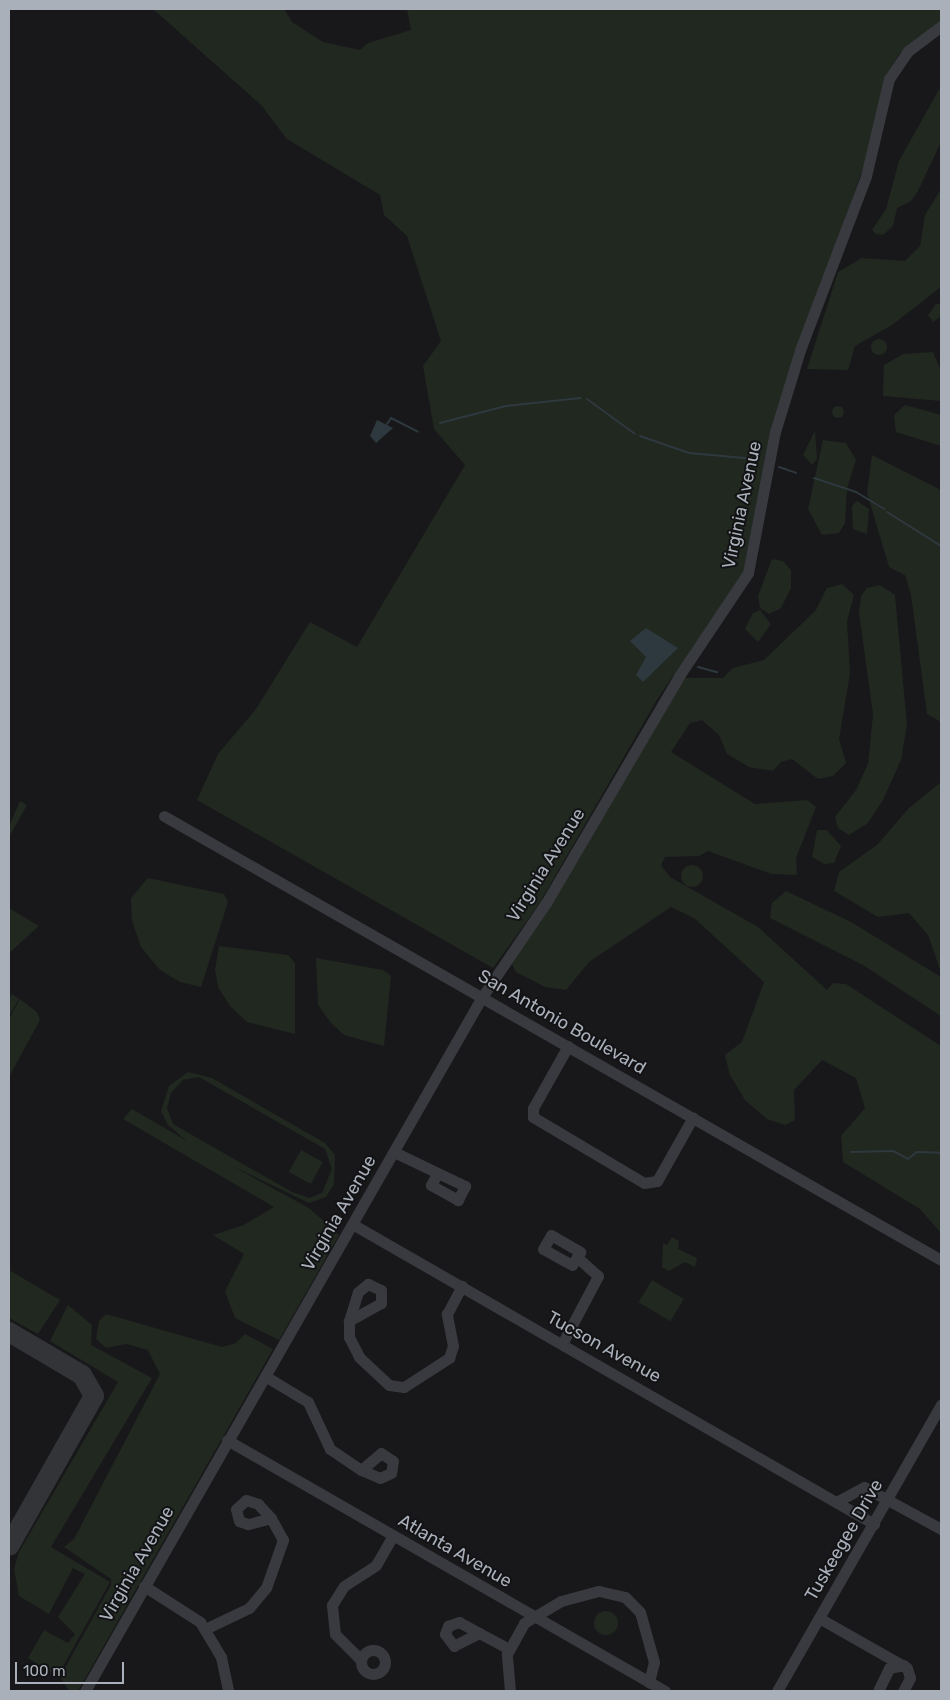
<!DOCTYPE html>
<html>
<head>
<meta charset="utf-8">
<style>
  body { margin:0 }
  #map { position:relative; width:950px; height:1700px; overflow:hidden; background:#18181a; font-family:Rubik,sans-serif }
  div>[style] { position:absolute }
  .green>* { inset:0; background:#202820; transform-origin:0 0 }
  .round { border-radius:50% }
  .water>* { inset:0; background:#2e383f }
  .stream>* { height:2px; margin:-1px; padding:0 1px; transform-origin:1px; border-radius:1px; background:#2e383f }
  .taxiway>* { height:20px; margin:-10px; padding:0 10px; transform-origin:10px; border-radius:10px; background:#323437 }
  .minor>* { height:11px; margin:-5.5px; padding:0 5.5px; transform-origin:5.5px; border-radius:5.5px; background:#393a3f }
  .minor>.ring { margin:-5.5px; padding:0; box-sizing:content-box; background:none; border:11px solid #393a3f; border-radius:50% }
  span { translate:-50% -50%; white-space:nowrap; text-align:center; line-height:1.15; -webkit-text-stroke:4px #131315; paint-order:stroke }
  .street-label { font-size:18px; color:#aab0ba }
  .frame { position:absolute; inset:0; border:10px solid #aab0ba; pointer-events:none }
  .scale { position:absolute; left:15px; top:1662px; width:109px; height:22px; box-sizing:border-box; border:2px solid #aab0ba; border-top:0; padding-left:6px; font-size:15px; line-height:18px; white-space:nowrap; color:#aab0ba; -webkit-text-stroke:4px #131315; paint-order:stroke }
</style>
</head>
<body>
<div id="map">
  <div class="green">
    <i style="clip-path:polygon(153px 9px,284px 9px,292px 22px,323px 42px,360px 50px,368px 43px,411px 30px,407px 9px,941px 9px,941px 22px,899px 54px,886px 76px,864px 165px,773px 423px,743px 574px,658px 698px,539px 904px,493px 968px,197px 800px,218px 754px,256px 709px,310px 622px,357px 647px,465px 465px,434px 429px,423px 366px,441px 341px,407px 236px,384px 215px,380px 195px,287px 139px,261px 105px)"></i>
    <i style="clip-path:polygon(941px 86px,941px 142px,918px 191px,911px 201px,897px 208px,893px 226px,883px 235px,876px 234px,872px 230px,886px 209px,899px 161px)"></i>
    <i style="clip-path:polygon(941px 189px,941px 287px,892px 325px,855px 346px,848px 370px,807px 369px,838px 272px,862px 258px,905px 261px,920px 246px,925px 215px)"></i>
    <i style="clip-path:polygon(936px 304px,941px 304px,941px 316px,933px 322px,928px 315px)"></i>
    <i class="round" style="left:871px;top:339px;width:16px;height:16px"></i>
    <i style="clip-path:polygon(933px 352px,941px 371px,941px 401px,883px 396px,884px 365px,903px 354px)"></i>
    <i style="clip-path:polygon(905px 405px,941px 415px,941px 446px,896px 432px,894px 415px)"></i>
    <i class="round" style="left:832px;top:406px;width:12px;height:12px"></i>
    <i style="clip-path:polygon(815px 431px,817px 459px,812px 465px,803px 455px)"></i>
    <i style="clip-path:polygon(823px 440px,846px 443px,856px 460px,847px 489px,845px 523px,839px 533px,822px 535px,808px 509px)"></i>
    <i style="clip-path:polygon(872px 455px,941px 490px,941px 722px,927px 714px,911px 595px,905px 575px,889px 567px,867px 493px)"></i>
    <i style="clip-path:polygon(857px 501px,869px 509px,867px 534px,853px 529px,852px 506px)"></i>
    <i style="clip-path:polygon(772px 559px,783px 561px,791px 570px,791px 588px,781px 608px,769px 614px,760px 608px,758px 596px)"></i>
    <i style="clip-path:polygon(842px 584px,854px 595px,847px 621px,850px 673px,839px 739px,846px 763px,833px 776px,818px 779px,792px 759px,781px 762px,773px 771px,749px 767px,727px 754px,719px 735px,702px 720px,690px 723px,671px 752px,755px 804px,807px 800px,816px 807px,796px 858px,797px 875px,772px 874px,708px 851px,699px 856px,665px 857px,661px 865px,670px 877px,758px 927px,827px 990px,833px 983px,846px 984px,941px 1046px,941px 1233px,920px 1209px,843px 1162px,841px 1136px,865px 1108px,856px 1078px,822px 1060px,794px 1090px,795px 1120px,785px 1125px,767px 1119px,745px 1100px,730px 1075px,725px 1055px,742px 1042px,764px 982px,694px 918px,671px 907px,589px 962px,566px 990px,545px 987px,516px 972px,512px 964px,682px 678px,723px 678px,733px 668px,764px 660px,816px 610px,827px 588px)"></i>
    <i style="clip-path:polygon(880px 585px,895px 595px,907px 725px,901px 760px,883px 800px,868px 823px,849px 835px,838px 828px,835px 817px,856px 790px,868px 764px,873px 714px,859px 613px,861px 596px,867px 588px)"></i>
    <i style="clip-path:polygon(760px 610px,771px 624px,758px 642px,745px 629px,753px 613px)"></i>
    <i style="clip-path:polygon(941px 782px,941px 972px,928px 935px,909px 913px,878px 917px,834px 891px,839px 872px,877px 845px,909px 808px)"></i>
    <i style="clip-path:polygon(20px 801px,27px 805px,9px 837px,9px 826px)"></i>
    <i style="clip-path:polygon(817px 830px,827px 830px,841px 846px,834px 863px,824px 864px,812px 857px)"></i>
    <i class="round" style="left:681px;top:865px;width:22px;height:22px"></i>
    <i style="clip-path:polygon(148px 878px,224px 894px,228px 902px,201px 987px,180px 982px,160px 970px,141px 947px,132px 921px,131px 898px)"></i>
    <i style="clip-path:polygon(786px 891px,851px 922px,941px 977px,941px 1016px,863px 965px,770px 918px,772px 903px)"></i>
    <i style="clip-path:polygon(9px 908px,39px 926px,9px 953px)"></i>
    <i style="clip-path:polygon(219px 946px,288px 955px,295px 963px,295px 1034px,247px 1022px,230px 1006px,218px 987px,215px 970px)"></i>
    <i style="clip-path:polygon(316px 958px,383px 970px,391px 976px,384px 1046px,344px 1035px,331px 1023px,318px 1005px)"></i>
    <i style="clip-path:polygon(12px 994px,19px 999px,9px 1016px,9px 999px)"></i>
    <i style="clip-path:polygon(20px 999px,37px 1012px,40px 1020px,9px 1077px,9px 1019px)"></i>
    <i style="clip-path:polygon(evenodd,188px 1072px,212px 1078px,325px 1143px,335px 1155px,334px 1184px,326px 1197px,309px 1203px,234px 1167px,309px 1208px,339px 1235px,279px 1340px,235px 1318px,225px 1291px,244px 1254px,213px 1235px,244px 1225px,274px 1207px,123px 1119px,132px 1109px,187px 1141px,168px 1125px,161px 1111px,169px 1086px,188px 1072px,199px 1077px,325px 1149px,332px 1169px,322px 1193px,309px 1198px,292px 1192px,173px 1124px,167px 1108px,171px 1093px,183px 1080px,199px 1077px)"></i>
    <i style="left:301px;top:1150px;width:25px;height:25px;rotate:29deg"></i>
    <i style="clip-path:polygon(672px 1237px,679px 1241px,678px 1249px,697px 1258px,695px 1267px,685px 1262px,669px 1271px,662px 1267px,663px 1243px,667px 1245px)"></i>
    <i style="clip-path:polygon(9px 1270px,60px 1300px,38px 1334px,9px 1318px)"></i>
    <i style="left:652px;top:1280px;width:37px;height:26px;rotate:31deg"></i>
    <i style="clip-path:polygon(68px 1305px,92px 1325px,91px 1345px,152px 1378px,51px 1547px,110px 1582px,57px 1677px,28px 1658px,44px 1630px,68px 1643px,75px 1634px,58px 1617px,85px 1574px,73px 1568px,49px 1614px,19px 1596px,14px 1569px,19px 1552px,118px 1382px,50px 1341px)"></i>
    <i style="clip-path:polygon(106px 1314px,222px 1347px,236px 1343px,245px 1334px,273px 1349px,78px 1691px,69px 1691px,60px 1677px,111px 1585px,111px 1579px,64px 1547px,74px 1539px,160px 1374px,148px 1350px,126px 1344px,106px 1348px,96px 1339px,99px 1321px)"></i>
    <i class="round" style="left:594px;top:1611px;width:24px;height:24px"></i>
  </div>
  <div class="water">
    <i style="clip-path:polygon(377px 420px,393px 428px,376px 443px,370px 436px)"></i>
    <i style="clip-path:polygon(646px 628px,678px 648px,643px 682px,636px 675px,646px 657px,630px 641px)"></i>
  </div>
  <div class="stream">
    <i style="left:587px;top:399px;width:59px;rotate:36.1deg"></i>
    <i style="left:440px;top:423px;width:68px;rotate:-14.4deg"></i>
    <i style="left:506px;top:406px;width:75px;rotate:-6.1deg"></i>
    <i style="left:387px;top:424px;width:7px;rotate:-56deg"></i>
    <i style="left:391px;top:418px;width:30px;rotate:27deg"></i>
    <i style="left:640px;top:436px;width:52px;rotate:19.1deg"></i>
    <i style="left:689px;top:453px;width:67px;rotate:5.1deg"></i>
    <i style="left:779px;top:467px;width:18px;rotate:19deg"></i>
    <i style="left:814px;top:478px;width:44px;rotate:18.4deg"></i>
    <i style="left:856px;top:492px;width:33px;rotate:31deg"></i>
    <i style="left:887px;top:512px;width:64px;rotate:32.2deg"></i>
    <i style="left:698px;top:667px;width:20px;rotate:15deg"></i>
    <i style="left:851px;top:1152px;width:42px;rotate:-1.4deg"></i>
    <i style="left:893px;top:1151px;width:17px;rotate:28deg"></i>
    <i style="left:908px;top:1159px;width:11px;rotate:-38deg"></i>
    <i style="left:917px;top:1152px;width:24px;rotate:2deg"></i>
  </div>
  <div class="taxiway">
    <i style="left:9px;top:1332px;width:85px;rotate:30.5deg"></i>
    <i style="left:82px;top:1375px;width:24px;rotate:60deg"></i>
    <i style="left:94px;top:1396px;width:172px;rotate:119.5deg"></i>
  </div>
  <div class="minor">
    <i style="left:164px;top:816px;width:895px;rotate:29.74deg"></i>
    <i style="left:568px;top:1046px;width:71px;rotate:119.4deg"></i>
    <i style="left:533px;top:1108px;width:9px;rotate:90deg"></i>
    <i style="left:533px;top:1117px;width:129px;rotate:30.7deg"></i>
    <i style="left:644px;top:1183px;width:13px;rotate:-9deg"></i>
    <i style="left:657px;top:1181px;width:73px;rotate:-60.6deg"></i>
    <i style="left:394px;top:1152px;width:79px;rotate:25.6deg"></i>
    <i style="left:465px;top:1186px;width:16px;rotate:117deg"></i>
    <i style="left:458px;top:1200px;width:31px;rotate:-151deg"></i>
    <i style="left:431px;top:1185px;width:10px;rotate:-61deg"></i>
    <i style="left:354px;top:1225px;width:600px;rotate:29.9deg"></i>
    <i style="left:368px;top:1284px;width:14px;rotate:25deg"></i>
    <i style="left:381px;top:1290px;width:13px;rotate:90deg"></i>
    <i style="left:381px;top:1303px;width:37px;rotate:151deg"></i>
    <i style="left:349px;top:1321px;width:30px;rotate:-73deg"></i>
    <i style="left:358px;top:1292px;width:13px;rotate:-39deg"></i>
    <i style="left:349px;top:1321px;width:16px;rotate:90deg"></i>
    <i style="left:349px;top:1337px;width:22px;rotate:63deg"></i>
    <i style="left:359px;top:1357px;width:41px;rotate:43deg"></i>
    <i style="left:389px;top:1385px;width:15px;rotate:8deg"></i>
    <i style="left:404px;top:1387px;width:54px;rotate:-32.8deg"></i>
    <i style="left:449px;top:1358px;width:13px;rotate:-72deg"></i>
    <i style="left:453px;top:1346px;width:33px;rotate:-101deg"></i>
    <i style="left:447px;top:1314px;width:32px;rotate:-62deg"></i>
    <i style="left:562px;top:1344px;width:77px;rotate:-62.1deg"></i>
    <i style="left:598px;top:1276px;width:28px;rotate:-138deg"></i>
    <i style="left:577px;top:1257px;width:9px;rotate:122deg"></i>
    <i style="left:572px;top:1265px;width:33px;rotate:-151deg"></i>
    <i style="left:543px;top:1249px;width:16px;rotate:-60deg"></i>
    <i style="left:551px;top:1235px;width:34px;rotate:30deg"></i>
    <i style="left:580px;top:1252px;width:6px;rotate:121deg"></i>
    <i style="left:265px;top:1376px;width:50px;rotate:31.2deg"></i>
    <i style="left:308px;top:1402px;width:52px;rotate:64.9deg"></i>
    <i style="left:330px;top:1449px;width:37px;rotate:34deg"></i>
    <i style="left:227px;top:1440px;width:505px;rotate:29.82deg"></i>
    <i style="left:381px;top:1453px;width:14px;rotate:34deg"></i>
    <i style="left:393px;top:1461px;width:12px;rotate:99deg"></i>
    <i style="left:391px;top:1473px;width:12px;rotate:156deg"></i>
    <i style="left:380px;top:1478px;width:21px;rotate:-157deg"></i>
    <i style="left:361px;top:1470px;width:26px;rotate:-40deg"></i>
    <i style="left:246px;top:1500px;width:13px;rotate:18deg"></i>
    <i style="left:258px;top:1504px;width:19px;rotate:47deg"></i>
    <i style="left:271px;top:1518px;width:24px;rotate:165deg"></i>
    <i style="left:248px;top:1524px;width:9px;rotate:-162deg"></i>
    <i style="left:239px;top:1521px;width:12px;rotate:-104deg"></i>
    <i style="left:236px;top:1509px;width:13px;rotate:-42deg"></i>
    <i style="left:836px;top:1502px;width:32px;rotate:-28deg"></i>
    <i style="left:864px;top:1487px;width:88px;rotate:28.6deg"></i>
    <i style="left:144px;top:1586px;width:67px;rotate:32.7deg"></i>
    <i style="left:200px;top:1622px;width:41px;rotate:59deg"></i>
    <i style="left:221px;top:1657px;width:35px;rotate:78deg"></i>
    <i style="left:819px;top:1618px;width:101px;rotate:29.6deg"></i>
    <i style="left:907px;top:1668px;width:10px;rotate:73deg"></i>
    <i style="left:910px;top:1678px;width:15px;rotate:118deg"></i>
    <i style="left:459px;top:1622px;width:23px;rotate:29deg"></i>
    <i style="left:479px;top:1633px;width:28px;rotate:153deg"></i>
    <i style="left:454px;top:1646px;width:15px;rotate:-127deg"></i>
    <i style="left:445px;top:1634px;width:9px;rotate:-69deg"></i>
    <i style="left:448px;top:1626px;width:12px;rotate:-20deg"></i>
    <i style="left:205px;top:1629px;width:49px;rotate:-25.5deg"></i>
    <i style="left:249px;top:1608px;width:26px;rotate:-50deg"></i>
    <i style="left:266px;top:1588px;width:51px;rotate:-70.5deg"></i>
    <i style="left:283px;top:1540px;width:25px;rotate:-119deg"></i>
    <i style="left:479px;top:1633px;width:34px;rotate:28deg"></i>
    <i class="ring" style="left:361px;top:1650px;width:13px;height:13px"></i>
    <i style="left:361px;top:1660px;width:37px;rotate:-135deg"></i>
    <i style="left:335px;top:1634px;width:29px;rotate:-96deg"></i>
    <i style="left:332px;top:1605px;width:22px;rotate:-58deg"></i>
    <i style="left:344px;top:1586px;width:38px;rotate:-33deg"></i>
    <i style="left:376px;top:1565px;width:34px;rotate:-60deg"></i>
    <i style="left:85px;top:1691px;width:800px;rotate:-60.23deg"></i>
    <i style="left:482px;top:997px;width:114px;rotate:-55.8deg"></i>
    <i style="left:546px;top:903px;width:263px;rotate:-59.6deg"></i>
    <i style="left:679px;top:676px;width:124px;rotate:-56.2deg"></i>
    <i style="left:748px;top:573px;width:144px;rotate:-79.2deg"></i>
    <i style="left:775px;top:432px;width:86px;rotate:-73deg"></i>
    <i style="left:800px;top:350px;width:186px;rotate:-69.2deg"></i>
    <i style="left:866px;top:176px;width:100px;rotate:-76.7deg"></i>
    <i style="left:889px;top:79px;width:34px;rotate:-56deg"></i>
    <i style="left:908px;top:51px;width:41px;rotate:-37.1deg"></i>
    <i style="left:510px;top:1691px;width:37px;rotate:-95deg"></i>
    <i style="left:507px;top:1654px;width:35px;rotate:-61deg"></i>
    <i style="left:524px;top:1623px;width:43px;rotate:-30.7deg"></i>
    <i style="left:561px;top:1601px;width:39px;rotate:-15deg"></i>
    <i style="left:599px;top:1591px;width:27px;rotate:13deg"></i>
    <i style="left:625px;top:1597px;width:21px;rotate:45deg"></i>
    <i style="left:640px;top:1612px;width:52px;rotate:74.4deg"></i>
    <i style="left:654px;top:1662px;width:21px;rotate:104deg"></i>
    <i style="left:777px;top:1691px;width:330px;rotate:-60.2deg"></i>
    <i style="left:878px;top:1691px;width:25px;rotate:-64deg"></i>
    <i style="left:889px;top:1668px;width:15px;rotate:-11deg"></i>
  </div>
  <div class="street-label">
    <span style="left:742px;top:505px;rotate:-78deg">Virginia Avenue</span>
    <span style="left:546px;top:865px;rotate:-58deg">Virginia Avenue</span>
    <span style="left:562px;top:1022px;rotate:30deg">San Antonio Boulevard</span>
    <span style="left:339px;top:1213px;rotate:-60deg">Virginia Avenue</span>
    <span style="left:604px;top:1347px;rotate:29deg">Tucson Avenue</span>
    <span style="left:844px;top:1540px;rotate:-60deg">Tuskeegee Drive</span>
    <span style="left:455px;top:1551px;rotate:30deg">Atlanta Avenue</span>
    <span style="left:137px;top:1564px;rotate:-60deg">Virginia Avenue</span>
  </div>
  <div class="frame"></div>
  <div class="scale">100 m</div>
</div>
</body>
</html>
